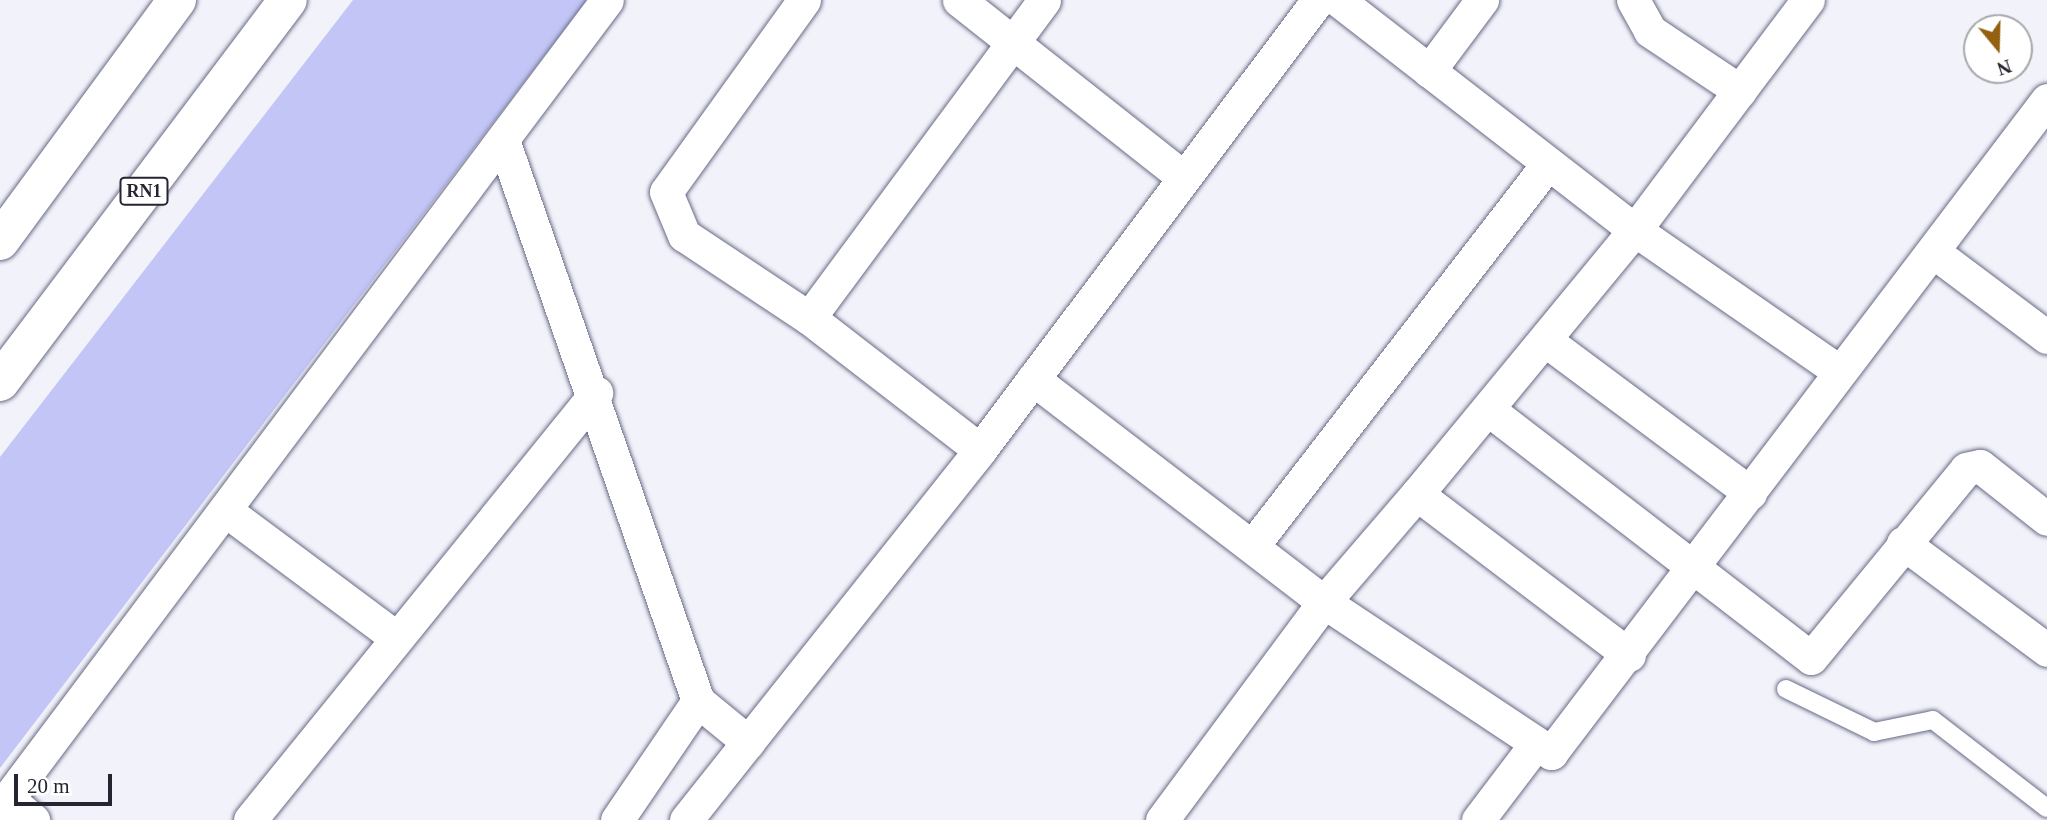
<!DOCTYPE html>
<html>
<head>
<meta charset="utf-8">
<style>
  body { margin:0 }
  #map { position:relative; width:2047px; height:820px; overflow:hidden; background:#f2f3fa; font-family:"Times New Roman",serif }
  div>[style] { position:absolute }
  .green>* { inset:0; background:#c2c5f5 }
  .roads { filter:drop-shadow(0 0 2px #686a86) drop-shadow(0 0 2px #686a86) }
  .lane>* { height:18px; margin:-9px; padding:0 9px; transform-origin:9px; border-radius:9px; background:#fff }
  .street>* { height:33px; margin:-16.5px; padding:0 16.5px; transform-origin:16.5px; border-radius:16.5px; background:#fff }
  .highway>* { height:38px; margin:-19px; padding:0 19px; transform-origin:19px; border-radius:19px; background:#fff }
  span { translate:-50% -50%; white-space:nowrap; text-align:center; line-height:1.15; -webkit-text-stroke:7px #fff; paint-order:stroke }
  .shield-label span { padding:2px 5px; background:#fff; border:2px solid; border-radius:5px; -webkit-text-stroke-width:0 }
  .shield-label { font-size:18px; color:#252531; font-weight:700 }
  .north { position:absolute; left:1963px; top:14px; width:70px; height:70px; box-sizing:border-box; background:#fff; border:2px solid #a8a8ad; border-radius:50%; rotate:161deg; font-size:19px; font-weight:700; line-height:28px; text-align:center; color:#252531 }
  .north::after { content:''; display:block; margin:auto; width:24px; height:32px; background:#926010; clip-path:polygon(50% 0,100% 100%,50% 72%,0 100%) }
  .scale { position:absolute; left:14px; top:774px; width:98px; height:32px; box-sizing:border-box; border:4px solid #252531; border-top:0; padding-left:9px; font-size:21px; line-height:24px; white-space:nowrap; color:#252531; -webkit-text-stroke:5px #fff; paint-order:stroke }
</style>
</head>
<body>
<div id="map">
  <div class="green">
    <i style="clip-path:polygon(353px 0,587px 0,0 768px,0 457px)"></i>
  </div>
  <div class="roads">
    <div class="lane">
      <i style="left:1786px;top:689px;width:98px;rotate:26deg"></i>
      <i style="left:1874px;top:732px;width:60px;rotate:-11.5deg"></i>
      <i style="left:1933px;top:720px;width:144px;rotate:37.7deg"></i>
    </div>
    <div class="street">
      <i style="left:804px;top:0;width:236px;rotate:125.7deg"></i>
      <i style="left:666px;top:192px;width:47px;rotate:67.3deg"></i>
      <i style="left:684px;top:235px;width:150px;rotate:33.6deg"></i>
      <i style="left:959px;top:0;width:285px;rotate:38.3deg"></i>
      <i style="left:1338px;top:0;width:376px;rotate:37.8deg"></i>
      <i style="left:1635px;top:230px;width:249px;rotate:34.7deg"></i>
      <i style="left:1633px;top:0;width:35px;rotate:61deg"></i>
      <i style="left:1650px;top:31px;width:108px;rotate:33.7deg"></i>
      <i style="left:1429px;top:71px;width:89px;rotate:-53.3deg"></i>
      <i style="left:503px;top:140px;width:594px;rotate:70.83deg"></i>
      <i style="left:698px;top:701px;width:65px;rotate:39.4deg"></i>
      <i style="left:1935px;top:253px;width:140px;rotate:36.9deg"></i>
      <i style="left:1545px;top:340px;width:256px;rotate:36.7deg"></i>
      <i style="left:1033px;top:379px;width:367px;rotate:37.5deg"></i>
      <i style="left:1324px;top:602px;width:273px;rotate:33.6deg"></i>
      <i style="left:1551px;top:753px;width:820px;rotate:-52.78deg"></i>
      <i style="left:1489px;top:410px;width:406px;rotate:37.6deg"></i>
      <i style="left:1811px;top:658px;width:244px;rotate:-50.6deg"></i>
      <i style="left:1966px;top:469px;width:14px;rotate:-12deg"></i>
      <i style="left:1980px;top:466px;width:85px;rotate:38.3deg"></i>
      <i style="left:980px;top:450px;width:216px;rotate:-142.3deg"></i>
      <i style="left:809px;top:318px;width:395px;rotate:-53.5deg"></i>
      <i style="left:225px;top:510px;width:214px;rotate:36.7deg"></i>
      <i style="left:1903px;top:543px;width:179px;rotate:36.6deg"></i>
      <i style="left:1254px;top:544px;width:480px;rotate:-52.3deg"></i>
      <i style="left:1629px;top:655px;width:266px;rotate:-142.8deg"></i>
      <i style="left:1417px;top:494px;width:342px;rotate:-50.5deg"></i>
      <i style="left:1635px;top:230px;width:288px;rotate:-53.1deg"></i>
      <i style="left:8px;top:799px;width:33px;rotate:40deg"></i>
      <i style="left:0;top:809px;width:1011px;rotate:-53.12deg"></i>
      <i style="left:250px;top:820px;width:550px;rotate:-50.98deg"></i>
      <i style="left:617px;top:820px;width:144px;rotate:-55.8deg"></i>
      <i style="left:686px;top:820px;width:473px;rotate:-51.5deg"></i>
      <i style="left:980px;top:450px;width:563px;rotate:-53.09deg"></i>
      <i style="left:1162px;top:820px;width:272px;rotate:-53.4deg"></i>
      <i style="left:1324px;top:602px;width:143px;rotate:-49.3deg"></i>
      <i style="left:1478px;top:820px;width:94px;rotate:-52.8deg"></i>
    </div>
    <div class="highway">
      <i style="left:0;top:241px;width:299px;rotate:-53.7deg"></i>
      <i style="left:0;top:382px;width:478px;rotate:-53deg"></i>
    </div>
  </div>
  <div class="shield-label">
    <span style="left:144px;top:191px">RN1</span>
  </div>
  <div class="north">N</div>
  <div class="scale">20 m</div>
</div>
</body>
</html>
